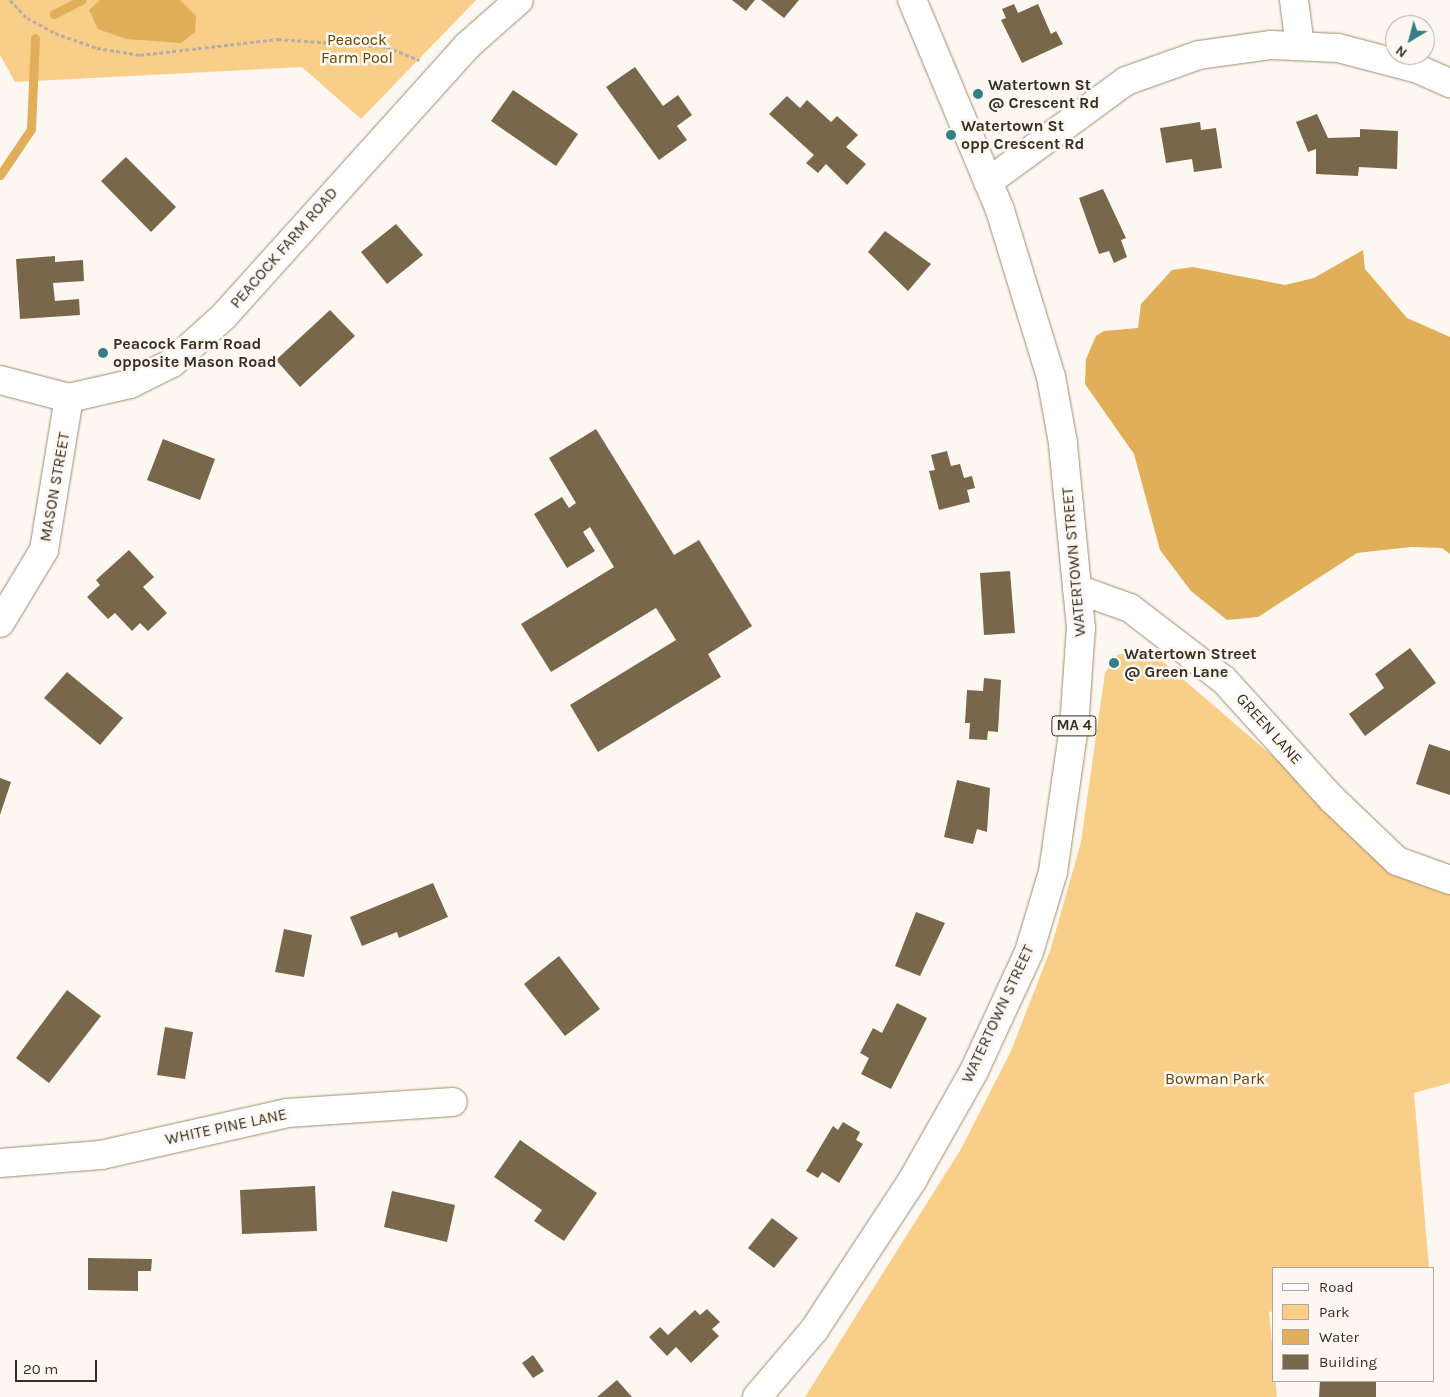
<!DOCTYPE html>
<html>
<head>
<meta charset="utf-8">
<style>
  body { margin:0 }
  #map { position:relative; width:1450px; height:1397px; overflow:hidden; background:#fcf7f1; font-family:Karla,sans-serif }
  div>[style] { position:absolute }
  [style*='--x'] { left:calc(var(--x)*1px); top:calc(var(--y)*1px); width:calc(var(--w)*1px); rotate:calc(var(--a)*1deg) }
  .green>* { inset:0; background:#f9ce89 }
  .water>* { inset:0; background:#e1ae5a }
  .stream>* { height:9px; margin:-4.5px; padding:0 4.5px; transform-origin:4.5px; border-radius:4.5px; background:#e1ae5a }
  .building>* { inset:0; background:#79674b }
  .path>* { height:3px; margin-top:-1.5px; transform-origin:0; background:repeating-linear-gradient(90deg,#b6b0a8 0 4px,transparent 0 6.5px) }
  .roads { filter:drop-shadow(0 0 1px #9e8c6f) drop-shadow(0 0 1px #9e8c6f) }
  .street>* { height:28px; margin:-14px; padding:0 14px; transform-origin:14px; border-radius:14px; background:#fff }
  .secondary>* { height:28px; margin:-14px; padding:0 14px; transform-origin:14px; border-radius:14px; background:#fff }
  .primary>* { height:28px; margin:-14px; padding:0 14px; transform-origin:14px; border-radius:14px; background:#fff }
  .dots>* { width:14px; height:14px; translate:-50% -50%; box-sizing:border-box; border:2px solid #fcf7f1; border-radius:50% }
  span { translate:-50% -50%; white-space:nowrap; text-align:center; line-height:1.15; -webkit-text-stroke:5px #fcf7f1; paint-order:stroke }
  .shield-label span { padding:1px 4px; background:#fcf7f1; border:1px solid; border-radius:4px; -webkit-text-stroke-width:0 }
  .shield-label { font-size:15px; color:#362f23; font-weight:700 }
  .park-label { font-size:16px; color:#664500 }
  .poi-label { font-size:16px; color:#362f23; font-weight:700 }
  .left { translate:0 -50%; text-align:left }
  .street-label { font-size:16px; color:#362f23 }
  .legend { position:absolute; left:1272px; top:1267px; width:162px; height:115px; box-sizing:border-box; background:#fcf7f1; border:1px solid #ada79f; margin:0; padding:6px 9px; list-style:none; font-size:15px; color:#362f23 }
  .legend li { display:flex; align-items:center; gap:10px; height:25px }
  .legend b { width:25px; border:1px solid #ada79f }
  .north { position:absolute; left:1385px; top:15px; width:50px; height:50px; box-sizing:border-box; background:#fcf7f1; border:1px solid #ada79f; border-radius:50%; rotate:217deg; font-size:14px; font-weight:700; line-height:20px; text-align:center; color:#362f23 }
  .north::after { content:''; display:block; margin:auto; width:18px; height:22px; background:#367e87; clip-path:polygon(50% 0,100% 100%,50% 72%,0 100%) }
  .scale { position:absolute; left:15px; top:1360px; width:82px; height:22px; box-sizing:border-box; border:2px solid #362f23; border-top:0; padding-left:6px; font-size:15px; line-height:18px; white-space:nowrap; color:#362f23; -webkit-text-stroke:4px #fcf7f1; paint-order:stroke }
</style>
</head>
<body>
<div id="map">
  <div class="green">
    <div style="clip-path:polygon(0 0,476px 0,361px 119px,302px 67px,15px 82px,0 55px)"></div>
    <div style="clip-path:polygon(1137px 649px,1156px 656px,1424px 886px,1450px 890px,1450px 1083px,1414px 1093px,1429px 1268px,1274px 1268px,1274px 1311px,1269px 1312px,1277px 1397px,805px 1397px,961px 1149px,1011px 1051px,1051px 948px,1081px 842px,1105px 673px,1117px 655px)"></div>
  </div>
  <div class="water">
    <div style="clip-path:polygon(100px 0,180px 0,196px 16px,195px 32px,181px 43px,126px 39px,98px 29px,89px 10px)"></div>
    <div style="clip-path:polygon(1363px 250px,1365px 269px,1407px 318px,1450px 337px,1450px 554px,1442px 548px,1411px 547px,1357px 553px,1258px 617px,1227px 620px,1191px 591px,1160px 550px,1134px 454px,1085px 384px,1086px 359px,1096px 336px,1104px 331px,1138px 328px,1141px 304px,1172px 270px,1193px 267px,1285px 285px,1314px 278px)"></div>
  </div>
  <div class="stream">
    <div style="--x:54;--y:14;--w:31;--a:-27"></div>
    <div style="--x:0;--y:175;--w:55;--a:-56"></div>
    <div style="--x:31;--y:129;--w:91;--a:-87.5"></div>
  </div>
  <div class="building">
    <div style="clip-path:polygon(732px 0,755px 0,746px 11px)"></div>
    <div style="clip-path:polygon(761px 0,799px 0,784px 18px)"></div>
    <div style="clip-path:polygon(1014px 4px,1018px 13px,1038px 4px,1051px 34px,1056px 31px,1063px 44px,1022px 63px,1001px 20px,1006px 18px,1002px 9px)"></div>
    <div style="clip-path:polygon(635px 67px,663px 106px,678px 95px,692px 115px,677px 126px,687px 140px,659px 160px,606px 87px)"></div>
    <div style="clip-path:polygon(513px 90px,578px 134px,556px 166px,491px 121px)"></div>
    <div style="clip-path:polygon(787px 96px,800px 108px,807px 100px,831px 122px,837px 116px,858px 135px,846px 147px,866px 164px,847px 185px,826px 164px,818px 173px,806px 163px,814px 155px,769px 114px)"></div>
    <div style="clip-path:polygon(1317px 114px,1328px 138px,1360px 137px,1360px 129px,1398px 131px,1397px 169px,1359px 167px,1358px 176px,1316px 174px,1316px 149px,1308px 152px,1296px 122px)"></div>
    <div style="clip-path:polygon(1200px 122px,1201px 130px,1216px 128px,1222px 168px,1194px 172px,1192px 159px,1166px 163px,1160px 128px)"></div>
    <div style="clip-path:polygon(126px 157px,176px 207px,151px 232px,101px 181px)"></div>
    <div style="clip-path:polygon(1103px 189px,1126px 238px,1121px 240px,1127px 257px,1114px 263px,1109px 251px,1099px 254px,1079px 198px)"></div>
    <div style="clip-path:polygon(396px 224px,423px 255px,387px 284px,361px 252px)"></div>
    <div style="clip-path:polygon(885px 231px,931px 264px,908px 291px,868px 252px)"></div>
    <div style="clip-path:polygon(55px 256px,55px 262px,83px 260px,84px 281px,53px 283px,55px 301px,79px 299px,80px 315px,20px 319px,16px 259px)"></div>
    <div style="clip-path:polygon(330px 310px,355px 336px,300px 387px,276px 360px)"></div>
    <div style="clip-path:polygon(596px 429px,674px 555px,699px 540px,752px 626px,708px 654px,721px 677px,598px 752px,570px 705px,676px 640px,656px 608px,551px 672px,521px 624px,614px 567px,590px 527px,583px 532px,595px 551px,567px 568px,534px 514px,562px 497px,569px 508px,576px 503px,549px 458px)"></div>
    <div style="clip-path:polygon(163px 439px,215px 459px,200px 500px,147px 480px)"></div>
    <div style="clip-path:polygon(947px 451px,951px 466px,960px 464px,964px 478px,972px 476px,975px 488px,967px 490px,970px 502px,939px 510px,929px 471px,935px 470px,931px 455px)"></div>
    <div style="clip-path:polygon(129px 550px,154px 577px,143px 587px,167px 613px,148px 631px,140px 623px,132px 631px,115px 613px,108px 619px,87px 597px,100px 585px,96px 580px)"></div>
    <div style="clip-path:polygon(1010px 571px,1015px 633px,984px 635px,980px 573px)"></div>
    <div style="clip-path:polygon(1410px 648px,1436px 683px,1365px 736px,1349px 714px,1384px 688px,1375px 674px)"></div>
    <div style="clip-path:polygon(67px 672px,123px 718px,100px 745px,44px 698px)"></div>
    <div style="clip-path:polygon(984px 678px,1001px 680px,998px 732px,988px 731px,987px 740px,969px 739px,970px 723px,965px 723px,967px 690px,983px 691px)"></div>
    <div style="clip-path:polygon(1429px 744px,1450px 751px,1450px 795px,1416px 784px)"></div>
    <div style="clip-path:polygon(0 778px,11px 782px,0 815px)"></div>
    <div style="clip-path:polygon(957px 780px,990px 788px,987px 832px,977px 829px,973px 844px,944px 837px)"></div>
    <div style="clip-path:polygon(433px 883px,448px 917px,399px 938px,397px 932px,362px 946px,350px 917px)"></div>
    <div style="clip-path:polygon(916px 912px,945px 923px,920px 976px,895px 966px)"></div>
    <div style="clip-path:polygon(284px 929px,312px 935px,304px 977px,275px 972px)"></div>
    <div style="clip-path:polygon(559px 956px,600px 1009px,565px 1036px,524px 984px)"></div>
    <div style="clip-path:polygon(67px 990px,101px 1016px,49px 1083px,16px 1058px)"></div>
    <div style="clip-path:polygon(897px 1003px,927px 1018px,891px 1089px,861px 1074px,869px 1058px,860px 1053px,873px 1028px,882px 1033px)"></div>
    <div style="clip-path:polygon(165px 1027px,193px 1032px,185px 1079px,157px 1075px)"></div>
    <div style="clip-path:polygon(843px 1122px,860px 1132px,856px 1140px,863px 1144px,839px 1183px,822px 1172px,818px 1178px,806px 1171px,833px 1126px,838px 1130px)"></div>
    <div style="clip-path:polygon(520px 1140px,597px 1193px,564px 1241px,534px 1221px,542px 1210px,494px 1177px)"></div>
    <div style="clip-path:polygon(315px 1186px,317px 1231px,242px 1234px,240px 1190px)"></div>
    <div style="clip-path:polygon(392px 1191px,455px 1205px,447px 1242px,384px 1227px)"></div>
    <div style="clip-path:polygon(772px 1218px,798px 1238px,774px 1268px,748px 1248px)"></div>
    <div style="clip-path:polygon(88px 1258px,152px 1259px,151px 1271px,138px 1271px,138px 1291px,88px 1290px)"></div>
    <div style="clip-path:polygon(707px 1309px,720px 1322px,712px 1329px,719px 1336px,691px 1363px,676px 1347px,667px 1356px,649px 1337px,660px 1327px,668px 1335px,695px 1310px,700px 1315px)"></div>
    <div style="clip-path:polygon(533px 1355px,544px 1371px,533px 1378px,522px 1363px)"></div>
    <div style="clip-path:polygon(617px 1380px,632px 1397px,597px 1397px)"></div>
    <div style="clip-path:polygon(1320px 1381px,1376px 1381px,1376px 1397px,1319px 1397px)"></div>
  </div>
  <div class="path">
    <div style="--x:10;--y:0;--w:25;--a:47"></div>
    <div style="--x:27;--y:18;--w:32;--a:28"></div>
    <div style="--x:55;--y:33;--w:45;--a:19.7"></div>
    <div style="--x:97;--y:48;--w:44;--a:9.2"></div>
    <div style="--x:140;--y:55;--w:139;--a:-6.6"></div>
    <div style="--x:278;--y:39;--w:109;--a:4.2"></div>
    <div style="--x:387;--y:47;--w:35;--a:22"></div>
  </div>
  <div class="roads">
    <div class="street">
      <div style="--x:1294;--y:0;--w:46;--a:82.6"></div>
      <div style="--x:988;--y:182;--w:171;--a:-36.2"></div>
      <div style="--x:1126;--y:81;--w:77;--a:-19.6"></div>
      <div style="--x:1199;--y:55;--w:73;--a:-7.9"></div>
      <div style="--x:1271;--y:45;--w:67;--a:2.6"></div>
      <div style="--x:1338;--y:48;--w:83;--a:14.7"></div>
      <div style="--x:1418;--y:69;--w:35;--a:24"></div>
      <div style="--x:1077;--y:589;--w:56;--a:19.7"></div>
      <div style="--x:1130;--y:608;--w:118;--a:37.5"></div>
      <div style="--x:1224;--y:680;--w:161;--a:47.8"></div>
      <div style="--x:1332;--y:799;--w:90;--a:43.6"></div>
      <div style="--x:1397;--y:861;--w:56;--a:19.7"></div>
      <div style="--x:0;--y:623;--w:85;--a:-58.9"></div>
      <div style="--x:44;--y:550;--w:154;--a:-80.7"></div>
      <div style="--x:0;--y:1163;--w:101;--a:-4.5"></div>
      <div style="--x:101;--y:1155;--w:191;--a:-12.7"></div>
      <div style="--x:287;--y:1113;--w:166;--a:-3.8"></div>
    </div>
    <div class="secondary">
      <div style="--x:0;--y:380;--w:71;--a:14.6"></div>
      <div style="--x:69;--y:398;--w:63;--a:-12.9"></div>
      <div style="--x:130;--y:384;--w:47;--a:-26.6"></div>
      <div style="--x:172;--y:363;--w:70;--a:-42.1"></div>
      <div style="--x:224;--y:316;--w:363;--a:-48"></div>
      <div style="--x:467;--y:46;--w:69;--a:-41.5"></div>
    </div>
    <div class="primary">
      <div style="--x:757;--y:1397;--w:88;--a:-49.6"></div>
      <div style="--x:814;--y:1330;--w:181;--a:-56.7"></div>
      <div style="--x:913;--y:1179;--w:124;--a:-60.5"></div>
      <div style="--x:974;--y:1071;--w:131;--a:-65.2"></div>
      <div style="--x:1029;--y:952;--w:84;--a:-73.3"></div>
      <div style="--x:1053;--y:872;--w:147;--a:-81.8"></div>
      <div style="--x:1074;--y:727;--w:99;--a:-86"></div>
      <div style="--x:1081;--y:628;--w:186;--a:-95.6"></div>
      <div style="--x:1063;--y:443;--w:67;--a:-100.3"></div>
      <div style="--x:1051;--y:377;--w:175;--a:-107"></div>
      <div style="--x:1000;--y:210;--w:228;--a:-112.7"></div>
    </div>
  </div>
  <div class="dots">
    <div style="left:978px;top:94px;background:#367e87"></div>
    <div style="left:951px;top:135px;background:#367e87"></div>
    <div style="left:103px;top:353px;background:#367e87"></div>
    <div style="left:1114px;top:663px;background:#367e87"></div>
  </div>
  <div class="shield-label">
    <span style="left:1074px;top:726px">MA 4</span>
  </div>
  <div class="park-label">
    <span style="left:357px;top:49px">Peacock<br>Farm Pool</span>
    <span style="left:1215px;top:1079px">Bowman Park</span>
  </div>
  <div class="poi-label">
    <span class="left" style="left:988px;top:94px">Watertown St<br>@ Crescent Rd</span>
    <span class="left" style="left:961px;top:135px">Watertown St<br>opp Crescent Rd</span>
    <span class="left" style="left:113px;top:353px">Peacock Farm Road<br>opposite Mason Road</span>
    <span class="left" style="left:1124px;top:663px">Watertown Street<br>@ Green Lane</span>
  </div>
  <div class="street-label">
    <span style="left:284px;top:248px;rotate:-49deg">PEACOCK FARM ROAD</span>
    <span style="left:55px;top:487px;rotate:-80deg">MASON STREET</span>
    <span style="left:1074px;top:562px;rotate:-95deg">WATERTOWN STREET</span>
    <span style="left:1269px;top:729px;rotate:48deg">GREEN LANE</span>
    <span style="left:998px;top:1014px;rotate:-65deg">WATERTOWN STREET</span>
    <span style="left:226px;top:1127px;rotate:-12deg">WHITE PINE LANE</span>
  </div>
  <ul class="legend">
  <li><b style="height:6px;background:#fff"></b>Road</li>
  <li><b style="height:14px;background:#f9ce89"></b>Park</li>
  <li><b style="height:14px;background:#e1ae5a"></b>Water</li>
  <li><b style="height:14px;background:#79674b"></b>Building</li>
  </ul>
  <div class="north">N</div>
  <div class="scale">20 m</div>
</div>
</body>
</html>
